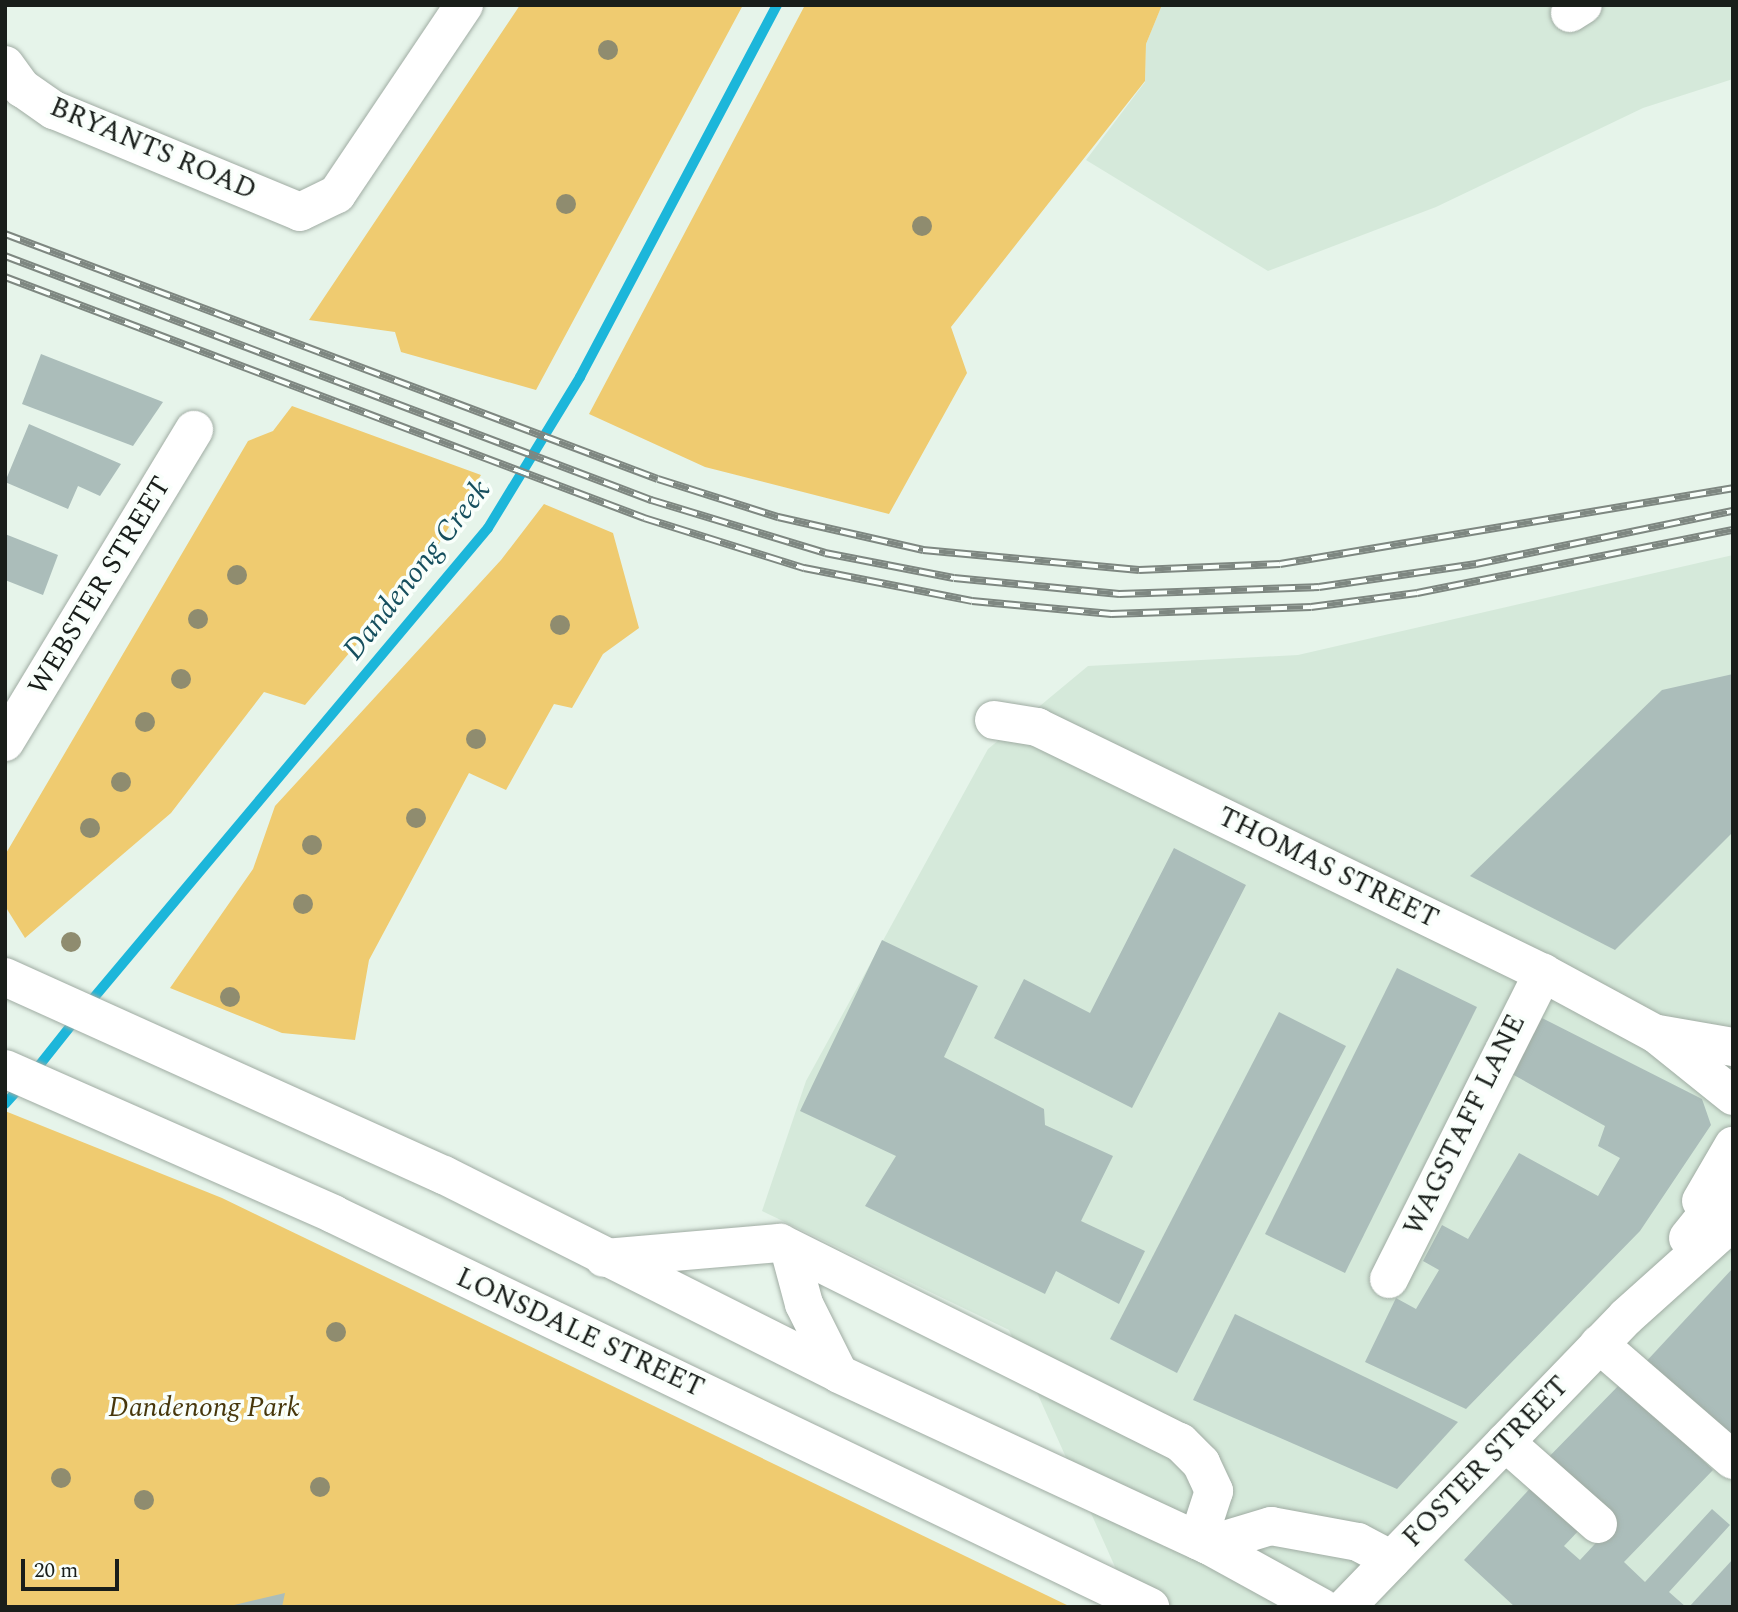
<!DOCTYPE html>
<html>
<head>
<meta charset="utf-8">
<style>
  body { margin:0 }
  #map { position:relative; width:1738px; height:1612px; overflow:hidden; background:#e6f4ea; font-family:Spectral,serif }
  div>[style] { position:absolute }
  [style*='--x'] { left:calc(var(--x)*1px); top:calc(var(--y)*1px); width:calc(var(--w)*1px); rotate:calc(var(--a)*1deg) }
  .built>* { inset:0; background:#d5e9da }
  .green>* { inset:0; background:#efcb70 }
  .stream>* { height:10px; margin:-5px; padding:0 5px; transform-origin:5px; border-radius:5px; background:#1cb6da }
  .building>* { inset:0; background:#abbdba }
  .roads { filter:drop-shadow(0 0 2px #a0aca3) drop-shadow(0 0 2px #a0aca3) }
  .minor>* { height:38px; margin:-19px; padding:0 19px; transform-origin:19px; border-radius:19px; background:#fff }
  .major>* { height:38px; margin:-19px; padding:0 19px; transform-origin:19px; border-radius:19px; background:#fff }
  .highway>* { height:38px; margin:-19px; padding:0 19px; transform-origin:19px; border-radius:19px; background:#fff }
  .rail>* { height:8px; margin-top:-4px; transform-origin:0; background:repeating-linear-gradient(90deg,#f9fffb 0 16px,#7e8781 0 32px); box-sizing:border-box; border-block:2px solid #7e8781 }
  .trees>* { width:20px; height:20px; margin:-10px; border-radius:50%; background:#8f8c6f }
  span { translate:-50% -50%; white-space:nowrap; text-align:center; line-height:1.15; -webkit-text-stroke:7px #f9fffb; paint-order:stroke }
  .street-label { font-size:28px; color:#191e1a }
  .park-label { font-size:28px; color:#47370b; font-style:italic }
  .water-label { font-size:30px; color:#164f5e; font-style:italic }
  .frame { position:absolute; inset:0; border:7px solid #191e1a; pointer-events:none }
  .scale { position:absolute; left:21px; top:1559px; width:98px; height:32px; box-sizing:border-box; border:4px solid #191e1a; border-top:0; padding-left:9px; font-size:21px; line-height:24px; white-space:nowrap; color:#191e1a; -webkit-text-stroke:5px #f9fffb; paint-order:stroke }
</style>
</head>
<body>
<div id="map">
  <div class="built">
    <div style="clip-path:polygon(1162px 5px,1733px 5px,1733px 79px,1643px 108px,1436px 207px,1268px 271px,1086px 160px,1145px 82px,1146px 44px)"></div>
    <div style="clip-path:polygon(1733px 555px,1733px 1607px,1133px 1607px,1009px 1330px,762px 1211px,806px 1081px,988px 749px,1088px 666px,1298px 655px)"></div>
  </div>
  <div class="green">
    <div style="clip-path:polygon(520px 5px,743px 5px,536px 390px,401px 352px,395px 332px,309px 320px)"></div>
    <div style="clip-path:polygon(805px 5px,1162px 5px,1146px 44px,1145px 81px,951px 327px,967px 373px,889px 514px,705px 467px,589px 414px)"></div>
    <div style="clip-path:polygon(292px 406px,481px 475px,430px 558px,305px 705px,264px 692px,171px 813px,25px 938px,5px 906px,5px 855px,248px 441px,273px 431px)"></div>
    <div style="clip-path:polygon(544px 504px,613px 533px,639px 628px,603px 654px,572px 708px,554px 704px,506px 790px,469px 773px,369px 960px,355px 1040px,282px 1033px,170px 988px,253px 869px,275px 806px,501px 560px)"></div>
    <div style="clip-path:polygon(5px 1111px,222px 1198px,1071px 1607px,5px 1607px)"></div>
  </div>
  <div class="stream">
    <div style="--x:86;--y:1007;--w:625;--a:-49.99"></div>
    <div style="--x:488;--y:528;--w:177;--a:-58.6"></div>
    <div style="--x:580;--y:377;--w:421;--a:-62.1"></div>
    <div style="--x:34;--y:1072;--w:69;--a:-51.5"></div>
    <div style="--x:5;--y:1104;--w:24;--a:-48"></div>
  </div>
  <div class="building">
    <div style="clip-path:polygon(41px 354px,163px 402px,133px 446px,22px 404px)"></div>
    <div style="clip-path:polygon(29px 424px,121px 464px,100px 496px,78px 486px,68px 509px,5px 482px)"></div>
    <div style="clip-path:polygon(5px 534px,58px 555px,43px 595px,5px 580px)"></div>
    <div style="clip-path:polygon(1733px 674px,1733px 832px,1615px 950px,1470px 876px,1662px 690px)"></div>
    <div style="clip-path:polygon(1174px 848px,1246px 885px,1132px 1108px,994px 1038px,1024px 979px,1090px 1013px)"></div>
    <div style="clip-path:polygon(882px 940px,978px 986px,944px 1057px,1044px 1109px,1045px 1125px,1113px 1156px,1081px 1221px,1145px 1251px,1119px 1304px,1056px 1271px,1045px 1294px,865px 1206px,896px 1156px,800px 1111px)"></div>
    <div style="clip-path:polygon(1397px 968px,1477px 1007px,1345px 1273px,1265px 1234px)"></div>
    <div style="clip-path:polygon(1279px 1012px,1346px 1046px,1177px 1373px,1110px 1339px)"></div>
    <div style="clip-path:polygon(1542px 1018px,1702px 1099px,1711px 1125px,1640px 1231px,1466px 1409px,1365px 1362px,1396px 1298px,1416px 1309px,1439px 1270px,1423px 1261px,1442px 1225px,1468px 1239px,1519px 1153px,1598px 1196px,1620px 1158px,1598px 1146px,1605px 1126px,1512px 1074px)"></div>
    <div style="clip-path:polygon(1733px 1268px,1733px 1455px,1642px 1366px)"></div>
    <div style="clip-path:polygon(1235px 1314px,1458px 1422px,1397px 1489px,1193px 1400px)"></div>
    <div style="clip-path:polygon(1622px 1382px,1713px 1470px,1624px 1562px,1645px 1582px,1712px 1509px,1730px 1525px,1669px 1592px,1686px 1607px,1515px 1607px,1464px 1560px,1536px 1482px,1583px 1526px,1564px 1546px,1580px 1560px,1607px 1531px,1540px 1466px)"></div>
    <div style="clip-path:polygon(1733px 1559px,1733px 1607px,1689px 1607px)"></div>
    <div style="clip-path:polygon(285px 1593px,282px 1607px,230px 1607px,230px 1606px)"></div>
  </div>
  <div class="roads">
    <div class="minor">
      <div style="--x:1570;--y:13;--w:15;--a:-32"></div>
      <div style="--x:5;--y:65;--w:29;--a:54"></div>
      <div style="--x:22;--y:88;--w:39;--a:35"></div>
      <div style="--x:54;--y:110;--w:266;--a:22.5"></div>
      <div style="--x:300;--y:212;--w:41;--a:-25.9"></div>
      <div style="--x:337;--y:194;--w:228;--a:-56.1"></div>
      <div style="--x:994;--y:720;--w:44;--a:9.2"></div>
      <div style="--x:1037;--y:727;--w:563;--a:25.93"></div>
      <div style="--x:1543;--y:973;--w:128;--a:28.4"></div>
      <div style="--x:1656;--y:1034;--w:99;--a:38.8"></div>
      <div style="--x:5;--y:742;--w:365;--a:-58.8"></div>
      <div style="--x:1658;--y:1034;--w:76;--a:9.8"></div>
      <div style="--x:789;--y:1248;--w:58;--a:75"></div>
      <div style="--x:804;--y:1304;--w:78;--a:63.4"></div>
      <div style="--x:604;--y:1258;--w:177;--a:-4.9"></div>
      <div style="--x:780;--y:1243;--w:447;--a:26.5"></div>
      <div style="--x:1180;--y:1442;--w:30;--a:45"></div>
      <div style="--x:1201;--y:1463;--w:31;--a:65"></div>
      <div style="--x:1214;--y:1491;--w:52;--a:108.1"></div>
      <div style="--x:1389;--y:1279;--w:343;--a:-63.3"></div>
      <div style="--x:1599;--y:1344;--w:177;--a:40.9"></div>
      <div style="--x:1505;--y:1442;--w:124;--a:41.4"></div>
    </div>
    <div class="major">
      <div style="--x:1701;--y:1201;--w:64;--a:-59.8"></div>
      <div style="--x:1688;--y:1238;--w:72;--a:-51.2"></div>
      <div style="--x:1208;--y:1545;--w:66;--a:-16.8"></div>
      <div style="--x:1271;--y:1526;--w:88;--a:10.4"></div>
      <div style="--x:1358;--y:1542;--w:38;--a:28"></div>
      <div style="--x:1346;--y:1607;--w:403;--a:-46"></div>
      <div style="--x:1626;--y:1317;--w:144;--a:-41.9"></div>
    </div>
    <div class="highway">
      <div style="--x:5;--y:977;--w:482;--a:24.3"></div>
      <div style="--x:444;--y:1175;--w:442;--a:26.7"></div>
      <div style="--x:839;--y:1374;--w:407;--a:24.9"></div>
      <div style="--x:1208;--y:1545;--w:129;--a:28.8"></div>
      <div style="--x:5;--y:1069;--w:359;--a:23.8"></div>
      <div style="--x:333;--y:1214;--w:907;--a:25.69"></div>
    </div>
  </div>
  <div class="rail">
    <div style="--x:5;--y:234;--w:697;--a:20.57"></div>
    <div style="--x:658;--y:479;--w:126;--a:17.6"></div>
    <div style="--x:778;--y:517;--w:149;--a:12.8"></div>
    <div style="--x:923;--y:550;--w:217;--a:5.3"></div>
    <div style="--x:1139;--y:570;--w:141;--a:-2.4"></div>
    <div style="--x:1280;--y:564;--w:459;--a:-9.5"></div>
    <div style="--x:5;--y:256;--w:691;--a:20.69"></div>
    <div style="--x:651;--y:500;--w:182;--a:16.9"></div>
    <div style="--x:825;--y:553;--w:131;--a:11"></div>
    <div style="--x:954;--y:578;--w:166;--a:5.5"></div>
    <div style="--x:1119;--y:594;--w:200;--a:-2"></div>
    <div style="--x:1319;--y:587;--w:159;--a:-8.3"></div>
    <div style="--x:1476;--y:564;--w:262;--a:-11.7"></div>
    <div style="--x:5;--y:277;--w:683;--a:20.66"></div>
    <div style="--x:644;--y:518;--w:168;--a:17.4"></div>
    <div style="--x:804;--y:568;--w:171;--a:11.1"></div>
    <div style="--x:972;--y:601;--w:140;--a:5.3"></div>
    <div style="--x:1111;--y:614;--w:200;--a:-2"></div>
    <div style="--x:1311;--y:607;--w:107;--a:-7.5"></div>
    <div style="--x:1417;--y:593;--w:322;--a:-11.3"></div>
  </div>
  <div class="trees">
    <div style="left:608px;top:50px"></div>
    <div style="left:566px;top:204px"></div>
    <div style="left:922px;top:226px"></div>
    <div style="left:237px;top:575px"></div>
    <div style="left:198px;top:619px"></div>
    <div style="left:560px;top:625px"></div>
    <div style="left:181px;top:679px"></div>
    <div style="left:145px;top:722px"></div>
    <div style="left:476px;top:739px"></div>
    <div style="left:121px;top:782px"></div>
    <div style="left:416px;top:818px"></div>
    <div style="left:90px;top:828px"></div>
    <div style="left:312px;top:845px"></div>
    <div style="left:303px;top:904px"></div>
    <div style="left:71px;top:942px"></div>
    <div style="left:230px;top:997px"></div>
    <div style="left:336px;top:1332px"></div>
    <div style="left:61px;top:1478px"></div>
    <div style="left:320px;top:1487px"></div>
    <div style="left:144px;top:1500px"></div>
  </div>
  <div class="street-label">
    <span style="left:153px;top:149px;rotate:23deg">BRYANTS ROAD</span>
    <span style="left:100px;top:586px;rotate:-59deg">WEBSTER STREET</span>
    <span style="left:1328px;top:868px;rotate:26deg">THOMAS STREET</span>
    <span style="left:1465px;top:1125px;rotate:-64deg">WAGSTAFF LANE</span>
    <span style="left:580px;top:1333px;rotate:25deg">LONSDALE STREET</span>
    <span style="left:1486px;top:1462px;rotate:-46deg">FOSTER STREET</span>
  </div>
  <div class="park-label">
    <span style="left:204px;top:1408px">Dandenong Park</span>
  </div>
  <div class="water-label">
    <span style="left:417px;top:570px;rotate:-52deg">Dandenong Creek</span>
  </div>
  <div class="frame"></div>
  <div class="scale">20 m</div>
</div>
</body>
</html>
